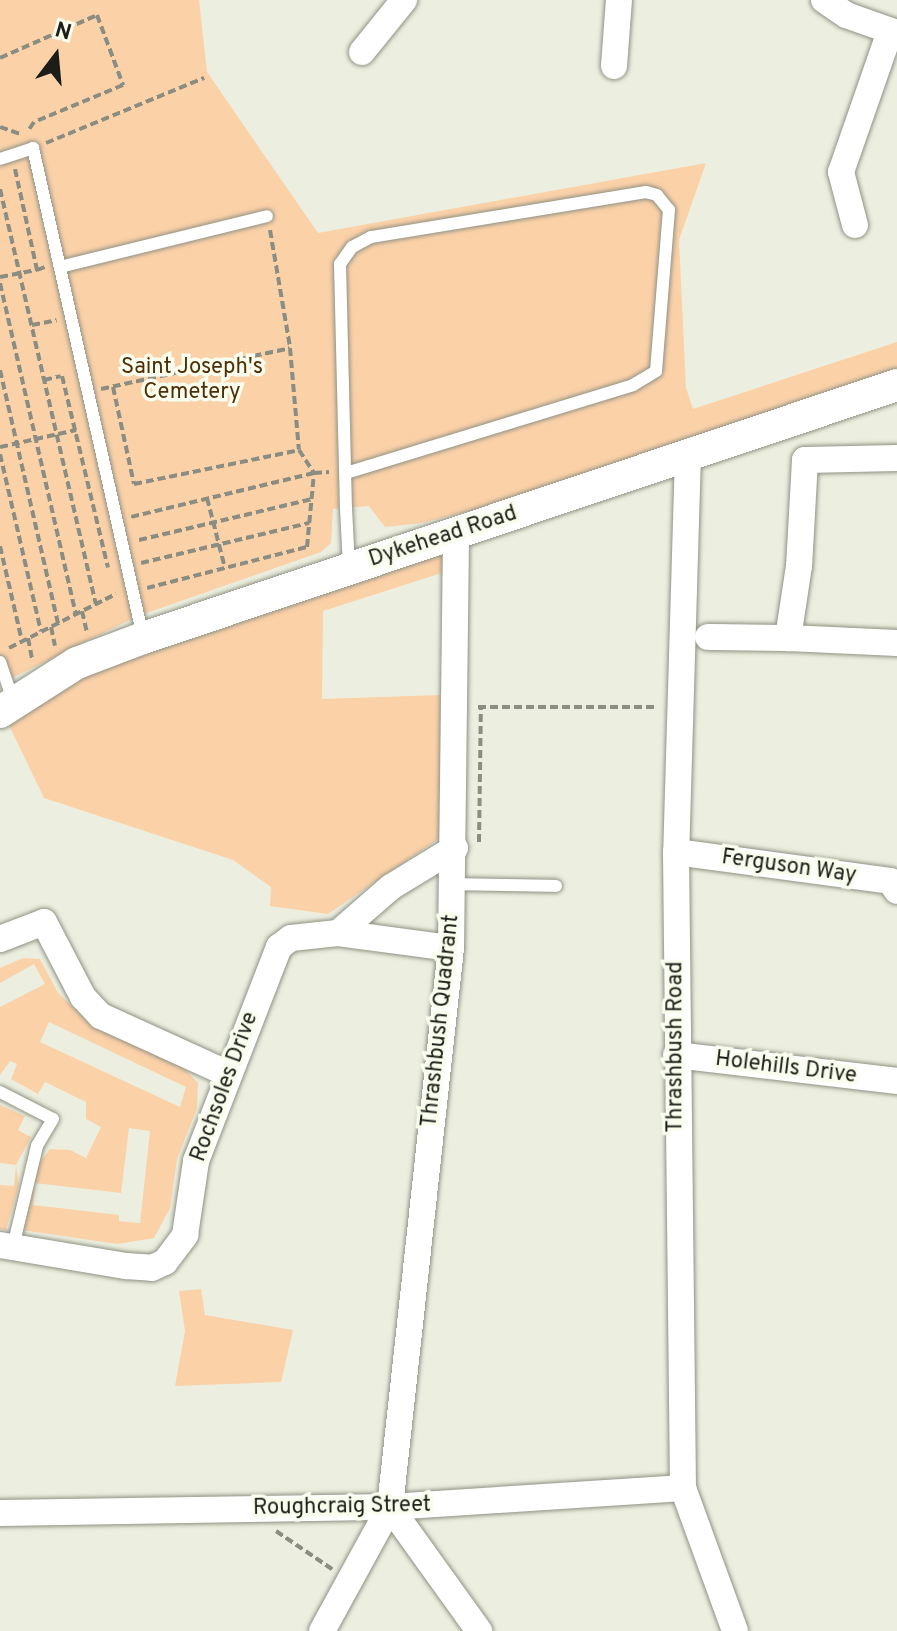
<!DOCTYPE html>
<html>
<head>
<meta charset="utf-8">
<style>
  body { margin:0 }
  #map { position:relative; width:897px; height:1631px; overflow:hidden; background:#ecefdf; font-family:Overpass,sans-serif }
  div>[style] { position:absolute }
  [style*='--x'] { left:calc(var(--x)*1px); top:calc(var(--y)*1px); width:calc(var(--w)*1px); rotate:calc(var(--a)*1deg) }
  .green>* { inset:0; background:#fbd1a8 }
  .path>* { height:4px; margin-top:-2px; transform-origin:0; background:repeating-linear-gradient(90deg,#8b8d82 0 8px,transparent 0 12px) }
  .roads { filter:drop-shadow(0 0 2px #8f9284) drop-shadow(0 0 2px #8f9284) }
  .service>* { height:12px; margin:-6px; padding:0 6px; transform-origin:6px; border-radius:6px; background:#fff }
  .minor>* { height:26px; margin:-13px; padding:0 13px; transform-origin:13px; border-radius:13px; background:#fff }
  .tertiary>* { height:32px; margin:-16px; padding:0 16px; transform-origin:16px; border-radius:16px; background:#fff }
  span { translate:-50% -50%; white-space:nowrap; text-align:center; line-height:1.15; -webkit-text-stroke:7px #f9fded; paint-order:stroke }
  .park-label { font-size:22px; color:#4d2e07 }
  .street-label { font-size:22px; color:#1c1d18 }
  .north { position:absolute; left:16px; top:16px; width:80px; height:80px; -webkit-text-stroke:6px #f9fded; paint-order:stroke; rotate:16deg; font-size:22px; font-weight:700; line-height:32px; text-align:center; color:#1c1d18 }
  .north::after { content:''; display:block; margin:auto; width:28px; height:36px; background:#1c1d18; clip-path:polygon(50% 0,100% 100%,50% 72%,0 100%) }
</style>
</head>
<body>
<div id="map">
  <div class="green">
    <div style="clip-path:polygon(0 0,199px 0,207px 72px,318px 233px,706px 163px,679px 240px,686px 388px,693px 409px,897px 342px,897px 372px,492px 505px,422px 523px,385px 527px,369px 506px,333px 509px,331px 543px,321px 552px,138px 616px,0 684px)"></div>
    <div style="clip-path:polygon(444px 554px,448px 571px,323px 611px,322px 699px,440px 695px,441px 837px,328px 914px,270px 906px,271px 887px,233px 860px,44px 798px,6px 719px,89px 672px)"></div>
    <div style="clip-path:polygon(evenodd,23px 958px,40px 959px,58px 993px,90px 1023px,182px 1066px,198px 1083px,197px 1108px,177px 1159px,170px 1208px,154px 1238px,117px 1244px,22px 1230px,38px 1165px,50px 1149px,70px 1150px,86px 1158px,101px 1127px,86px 1119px,86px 1102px,45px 1082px,38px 1094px,11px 1079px,17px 1064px,10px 1061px,0 1075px,0 1007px,45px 984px,34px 964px,0 983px,0 968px,23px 958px,49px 1022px,186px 1087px,180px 1107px,40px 1042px,49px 1022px,23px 958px,129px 1128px,150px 1131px,140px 1223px,119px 1221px,119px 1215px,33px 1205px,35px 1183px,121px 1193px,129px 1128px)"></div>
    <div style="clip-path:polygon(0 1105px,25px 1116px,18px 1130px,31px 1137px,16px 1165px,19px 1185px,6px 1230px,0 1229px,0 1185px,14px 1186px,16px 1165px,0 1163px)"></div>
    <div style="clip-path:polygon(201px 1289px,205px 1315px,293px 1330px,281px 1382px,175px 1386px,185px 1331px,179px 1291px)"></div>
  </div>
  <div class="path">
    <div style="--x:0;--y:58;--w:106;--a:-23.9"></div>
    <div style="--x:97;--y:15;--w:75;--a:69.6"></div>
    <div style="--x:123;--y:85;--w:96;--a:157.4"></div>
    <div style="--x:34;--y:122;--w:11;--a:124"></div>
    <div style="--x:0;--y:127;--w:21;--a:19"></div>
    <div style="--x:46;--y:143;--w:171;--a:-22.4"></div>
    <div style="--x:15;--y:169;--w:103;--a:77.7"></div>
    <div style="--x:37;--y:270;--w:9;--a:-21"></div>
    <div style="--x:0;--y:189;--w:426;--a:77"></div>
    <div style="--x:270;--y:230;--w:119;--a:80.3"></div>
    <div style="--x:0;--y:277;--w:38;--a:-11"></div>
    <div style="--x:0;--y:283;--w:340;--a:77.1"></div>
    <div style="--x:32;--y:325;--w:25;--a:-11"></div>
    <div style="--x:0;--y:370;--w:260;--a:77.1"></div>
    <div style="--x:62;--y:376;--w:197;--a:76.5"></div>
    <div style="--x:44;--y:380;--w:17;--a:-13"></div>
    <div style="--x:113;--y:387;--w:99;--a:77.8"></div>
    <div style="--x:134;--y:484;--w:168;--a:-11.6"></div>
    <div style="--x:101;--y:389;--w:193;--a:-12.2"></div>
    <div style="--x:290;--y:348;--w:102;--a:85"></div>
    <div style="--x:299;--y:450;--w:27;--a:57"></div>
    <div style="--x:314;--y:473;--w:188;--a:166.5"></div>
    <div style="--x:0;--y:447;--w:78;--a:-12.6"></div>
    <div style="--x:0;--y:454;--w:182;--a:77"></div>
    <div style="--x:207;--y:498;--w:72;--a:75.6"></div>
    <div style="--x:139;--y:540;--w:178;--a:-13.3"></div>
    <div style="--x:0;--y:546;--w:98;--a:77"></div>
    <div style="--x:141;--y:563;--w:173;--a:-13.4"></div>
    <div style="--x:147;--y:588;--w:165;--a:-14.4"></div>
    <div style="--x:307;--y:547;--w:74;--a:-84.6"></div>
    <div style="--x:314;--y:473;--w:15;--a:-4"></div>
    <div style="--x:82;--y:611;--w:22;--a:77"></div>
    <div style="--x:51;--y:627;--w:19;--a:78"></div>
    <div style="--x:28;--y:638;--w:21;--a:79"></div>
    <div style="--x:9;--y:648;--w:120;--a:-26.8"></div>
    <div style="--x:478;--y:707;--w:179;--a:0"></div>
    <div style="--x:479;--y:842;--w:135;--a:-89.2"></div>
    <div style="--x:276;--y:1531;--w:68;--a:34.2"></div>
  </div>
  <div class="roads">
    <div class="service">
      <div style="--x:0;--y:159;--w:35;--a:-18"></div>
      <div style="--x:33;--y:148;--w:501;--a:77.32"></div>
      <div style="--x:60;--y:267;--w:213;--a:-13.8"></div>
      <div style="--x:346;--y:473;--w:300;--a:-17"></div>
      <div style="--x:633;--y:385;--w:27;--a:-31"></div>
      <div style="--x:656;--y:371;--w:162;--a:-85.4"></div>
      <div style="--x:669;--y:210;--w:19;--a:-129"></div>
      <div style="--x:657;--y:195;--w:11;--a:-165"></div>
      <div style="--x:646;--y:192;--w:279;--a:170.7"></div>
      <div style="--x:371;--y:237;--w:21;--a:152"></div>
      <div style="--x:352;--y:247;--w:21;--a:125"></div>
      <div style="--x:340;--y:264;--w:244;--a:88.6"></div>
      <div style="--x:346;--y:508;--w:60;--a:87.1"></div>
      <div style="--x:0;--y:662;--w:40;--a:71.1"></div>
      <div style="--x:454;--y:884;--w:102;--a:1.1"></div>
      <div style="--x:0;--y:1092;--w:59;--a:27"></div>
      <div style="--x:53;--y:1119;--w:31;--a:121"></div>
      <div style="--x:37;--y:1146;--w:104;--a:103.4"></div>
    </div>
    <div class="minor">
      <div style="--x:824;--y:0;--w:27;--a:34"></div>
      <div style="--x:846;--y:15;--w:54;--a:19.4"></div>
      <div style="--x:362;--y:52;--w:67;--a:-51.1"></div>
      <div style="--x:614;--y:66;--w:66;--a:-85.7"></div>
      <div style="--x:855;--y:225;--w:55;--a:-104.8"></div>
      <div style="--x:841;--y:172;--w:149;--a:-70.8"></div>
      <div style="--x:688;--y:454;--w:398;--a:91.7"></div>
      <div style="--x:676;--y:852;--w:636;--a:89.37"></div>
      <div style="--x:683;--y:1488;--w:152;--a:70"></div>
      <div style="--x:897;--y:458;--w:92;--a:178.8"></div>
      <div style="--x:805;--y:460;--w:106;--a:93.2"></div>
      <div style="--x:799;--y:566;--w:73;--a:98.7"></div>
      <div style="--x:788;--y:638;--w:109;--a:2.6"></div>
      <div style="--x:708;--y:637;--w:80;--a:0.7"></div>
      <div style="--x:676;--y:852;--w:216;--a:7.7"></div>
      <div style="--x:890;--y:881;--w:12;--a:55"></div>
      <div style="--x:338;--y:933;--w:70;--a:-41"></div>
      <div style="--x:391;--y:887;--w:75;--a:-31.4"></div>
      <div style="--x:0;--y:939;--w:47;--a:-21.1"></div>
      <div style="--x:44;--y:922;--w:85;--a:62.5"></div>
      <div style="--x:83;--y:997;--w:26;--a:47"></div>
      <div style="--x:101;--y:1016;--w:140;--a:24.5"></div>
      <div style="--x:676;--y:1055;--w:223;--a:6.7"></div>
      <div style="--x:0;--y:1245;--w:128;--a:9.5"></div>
      <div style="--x:126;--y:1266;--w:26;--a:4"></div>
      <div style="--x:152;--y:1268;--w:14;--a:-25"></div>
      <div style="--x:165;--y:1262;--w:34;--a:-53"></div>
      <div style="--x:185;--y:1235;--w:75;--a:-81.5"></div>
      <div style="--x:196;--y:1161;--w:230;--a:-68.8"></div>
      <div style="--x:279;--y:947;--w:15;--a:-37"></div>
      <div style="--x:291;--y:938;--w:47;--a:-6.1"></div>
      <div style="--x:338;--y:933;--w:114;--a:7.6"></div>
      <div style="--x:390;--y:1507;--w:153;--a:54.3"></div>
      <div style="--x:0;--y:1513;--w:390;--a:-0.9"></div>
      <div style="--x:390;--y:1507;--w:294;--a:-3.7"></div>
      <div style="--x:322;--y:1631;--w:141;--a:-61.3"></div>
      <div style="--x:390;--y:1507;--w:562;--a:-83.77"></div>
      <div style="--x:451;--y:948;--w:415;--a:-89.3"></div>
    </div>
    <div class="tertiary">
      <div style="--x:0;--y:712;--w:91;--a:-32.5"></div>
      <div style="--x:77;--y:663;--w:71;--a:-20.7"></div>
      <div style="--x:143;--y:638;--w:795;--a:-18.55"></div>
    </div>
  </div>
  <div class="park-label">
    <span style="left:192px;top:380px">Saint Joseph's<br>Cemetery</span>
  </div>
  <div class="street-label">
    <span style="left:443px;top:537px;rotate:-18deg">Dykehead Road</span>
    <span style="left:789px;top:867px;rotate:8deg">Ferguson Way</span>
    <span style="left:441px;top:1021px;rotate:-84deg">Thrashbush Quadrant</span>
    <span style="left:676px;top:1047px;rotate:-90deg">Thrashbush Road</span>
    <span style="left:786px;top:1068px;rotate:7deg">Holehills Drive</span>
    <span style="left:225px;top:1087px;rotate:-70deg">Rochsoles Drive</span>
    <span style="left:342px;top:1507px;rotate:-1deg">Roughcraig Street</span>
  </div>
  <div class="north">N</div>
</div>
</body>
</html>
